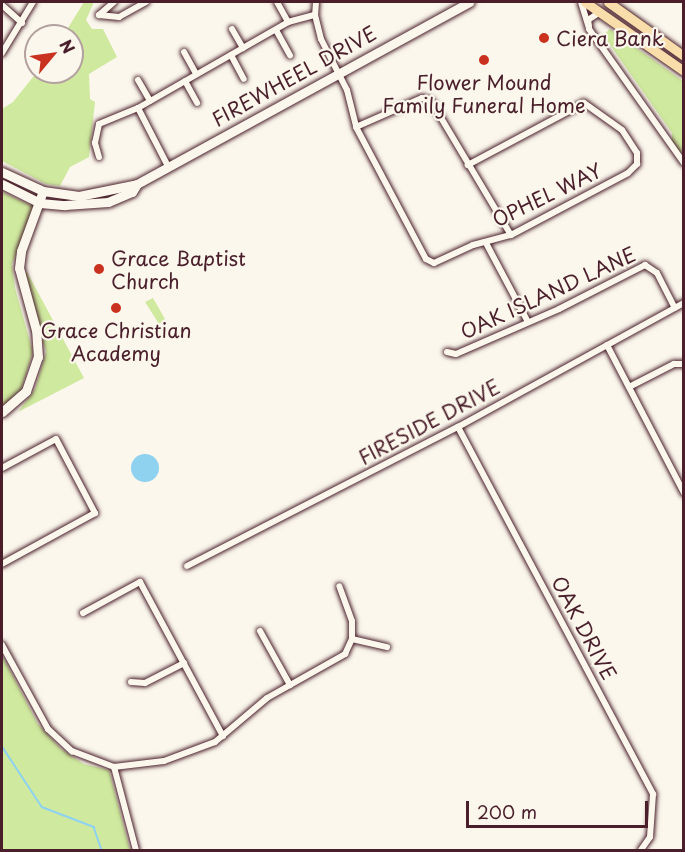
<!DOCTYPE html>
<html>
<head>
<meta charset="utf-8">
<style>
  body { margin:0 }
  #map { position:relative; width:685px; height:852px; overflow:hidden; background:#fbf7ec; font-family:"Playpen Sans",sans-serif }
  div>[style] { position:absolute }
  [style*='--x'] { left:calc(var(--x)*1px); top:calc(var(--y)*1px); width:calc(var(--w)*1px); rotate:calc(var(--a)*1deg) }
  .green>* { inset:0; background:#cfe99f }
  .water>* { inset:0; background:#8fd2f0 }
  .round { border-radius:50% }
  .stream>* { height:1.5px; margin:-0.75px; padding:0 0.75px; transform-origin:0.75px; border-radius:0.75px; background:#8fd2f0 }
  .roads { filter:drop-shadow(0 0 2px #4a1f2b) drop-shadow(0 0 2px #4a1f2b) }
  .street>* { height:6px; margin:-3px; padding:0 3px; transform-origin:3px; border-radius:3px; background:#fbf7ec }
  .secondary>* { height:9px; margin:-4.5px; padding:0 4.5px; transform-origin:4.5px; border-radius:4.5px; background:#fbf7ec }
  .primary>* { height:9px; margin:-4.5px; padding:0 4.5px; transform-origin:4.5px; border-radius:4.5px; background:#f9deab }
  .dots>* { width:16px; height:16px; translate:-50% -50%; box-sizing:border-box; border:3px solid #fbf7ec; border-radius:50% }
  span { translate:-50% -50%; white-space:nowrap; text-align:center; line-height:1.15; -webkit-text-stroke:4.5px #fbf7ec; paint-order:stroke }
  .poi-label { font-size:20px; color:#4a1f2b }
  .left { translate:0 -50%; text-align:left }
  .street-label { font-size:20px; color:#4a1f2b }
  .frame { position:absolute; inset:0; border:3px solid #4a1f2b; pointer-events:none }
  .north { position:absolute; left:24px; top:24px; width:60px; height:60px; box-sizing:border-box; background:#fbf7ec; border:2px solid #b4a19f; border-radius:50%; rotate:61deg; font-size:16px; font-weight:700; line-height:24px; text-align:center; color:#4a1f2b }
  .north::after { content:''; display:block; margin:auto; width:21px; height:27px; background:#c8321e; clip-path:polygon(50% 0,100% 100%,50% 72%,0 100%) }
  .scale { position:absolute; left:466px; top:801px; width:182px; height:27px; box-sizing:border-box; border:3px solid #4a1f2b; border-top:0; padding-left:8px; font-size:18px; line-height:21px; white-space:nowrap; color:#4a1f2b; -webkit-text-stroke:4px #fbf7ec; paint-order:stroke }
</style>
</head>
<body>
<div id="map">
  <div class="green">
    <div style="clip-path:polygon(84px 2px,94px 2px,86px 20px,92px 29px,103px 29px,117px 57px,89px 74px,90px 99px,95px 102px,89px 157px,70px 167px,60px 186px,46px 184px,2px 161px,2px 109px,13px 102px,37px 72px,72px 72px,72px 36px,63px 36px)"></div>
    <div style="clip-path:polygon(610px 29px,683px 81px,683px 156px,672px 144px,672px 133px,603px 35px)"></div>
    <div style="clip-path:polygon(2px 192px,35px 207px,12px 264px,15px 288px,33px 352px,21px 390px,2px 407px)"></div>
    <div style="clip-path:polygon(27px 272px,84px 378px,18px 412px,35px 389px,46px 352px,24px 276px)"></div>
    <div style="clip-path:polygon(153px 298px,165px 319px,159px 324px,145px 302px)"></div>
    <div style="clip-path:polygon(2px 655px,38px 724px,61px 749px,84px 764px,109px 770px,130px 850px,2px 850px)"></div>
  </div>
  <div class="water">
    <div class="round" style="left:131px;top:454px;width:28px;height:28px"></div>
  </div>
  <div class="stream">
    <div style="--x:2;--y:746;--w:73;--a:56.7"></div>
    <div style="--x:42;--y:807;--w:56;--a:21"></div>
    <div style="--x:94;--y:827;--w:24;--a:71"></div>
  </div>
  <div class="roads">
    <div class="street">
      <div style="--x:114;--y:2;--w:20;--a:139"></div>
      <div style="--x:99;--y:15;--w:20;--a:6"></div>
      <div style="--x:119;--y:17;--w:31;--a:-29"></div>
      <div style="--x:277;--y:2;--w:23;--a:61"></div>
      <div style="--x:316;--y:2;--w:13;--a:94"></div>
      <div style="--x:315;--y:15;--w:25;--a:76"></div>
      <div style="--x:321;--y:39;--w:57;--a:63"></div>
      <div style="--x:347;--y:90;--w:38;--a:76"></div>
      <div style="--x:356;--y:127;--w:149;--a:62.1"></div>
      <div style="--x:426;--y:259;--w:9;--a:27"></div>
      <div style="--x:434;--y:263;--w:43;--a:-24.8"></div>
      <div style="--x:473;--y:245;--w:39;--a:-15"></div>
      <div style="--x:511;--y:235;--w:132;--a:-27.9"></div>
      <div style="--x:628;--y:173;--w:13;--a:-45"></div>
      <div style="--x:637;--y:164;--w:11;--a:-90"></div>
      <div style="--x:637;--y:153;--w:27;--a:-123"></div>
      <div style="--x:622;--y:130;--w:47;--a:-144.6"></div>
      <div style="--x:584;--y:103;--w:132;--a:151.9"></div>
      <div style="--x:581;--y:2;--w:28;--a:73"></div>
      <div style="--x:589;--y:29;--w:164;--a:54.7"></div>
      <div style="--x:2;--y:5;--w:27;--a:42"></div>
      <div style="--x:589;--y:26;--w:6;--a:-99"></div>
      <div style="--x:588;--y:20;--w:14;--a:-34"></div>
      <div style="--x:232;--y:29;--w:22;--a:60"></div>
      <div style="--x:276;--y:30;--w:29;--a:61"></div>
      <div style="--x:184;--y:52;--w:25;--a:61"></div>
      <div style="--x:2;--y:53;--w:60;--a:-58.7"></div>
      <div style="--x:231;--y:55;--w:27;--a:62"></div>
      <div style="--x:138;--y:80;--w:24;--a:60"></div>
      <div style="--x:185;--y:81;--w:25;--a:61"></div>
      <div style="--x:138;--y:108;--w:65;--a:62.7"></div>
      <div style="--x:356;--y:127;--w:72;--a:-23.7"></div>
      <div style="--x:422;--y:98;--w:9;--a:18"></div>
      <div style="--x:431;--y:101;--w:156;--a:59.2"></div>
      <div style="--x:99;--y:157;--w:15;--a:-106"></div>
      <div style="--x:95;--y:143;--w:19;--a:-78"></div>
      <div style="--x:99;--y:124;--w:42;--a:-22.3"></div>
      <div style="--x:138;--y:108;--w:173;--a:-29.8"></div>
      <div style="--x:288;--y:22;--w:28;--a:-15"></div>
      <div style="--x:486;--y:243;--w:87;--a:62"></div>
      <div style="--x:607;--y:345;--w:167;--a:62.5"></div>
      <div style="--x:447;--y:352;--w:9;--a:13"></div>
      <div style="--x:456;--y:354;--w:112;--a:-23.6"></div>
      <div style="--x:559;--y:309;--w:97;--a:-27.1"></div>
      <div style="--x:645;--y:265;--w:14;--a:34"></div>
      <div style="--x:657;--y:273;--w:39;--a:63"></div>
      <div style="--x:629;--y:387;--w:51;--a:-27.1"></div>
      <div style="--x:674;--y:364;--w:10;--a:0"></div>
      <div style="--x:458;--y:427;--w:416;--a:62"></div>
      <div style="--x:653;--y:794;--w:43;--a:94"></div>
      <div style="--x:650;--y:837;--w:16;--a:125"></div>
      <div style="--x:2;--y:468;--w:61;--a:-28.2"></div>
      <div style="--x:56;--y:439;--w:84;--a:62.2"></div>
      <div style="--x:95;--y:513;--w:106;--a:151.3"></div>
      <div style="--x:187;--y:566;--w:305;--a:-27.2"></div>
      <div style="--x:458;--y:427;--w:258;--a:-28.8"></div>
      <div style="--x:83;--y:613;--w:65;--a:-28.5"></div>
      <div style="--x:140;--y:582;--w:175;--a:61.7"></div>
      <div style="--x:260;--y:631;--w:62;--a:60.9"></div>
      <div style="--x:352;--y:639;--w:36;--a:13"></div>
      <div style="--x:2;--y:645;--w:96;--a:61.3"></div>
      <div style="--x:48;--y:729;--w:33;--a:43"></div>
      <div style="--x:72;--y:751;--w:45;--a:20.9"></div>
      <div style="--x:114;--y:767;--w:50;--a:-6.8"></div>
      <div style="--x:164;--y:761;--w:54;--a:-20.4"></div>
      <div style="--x:215;--y:742;--w:68;--a:-40.2"></div>
      <div style="--x:267;--y:698;--w:90;--a:-29.4"></div>
      <div style="--x:345;--y:654;--w:17;--a:-65"></div>
      <div style="--x:352;--y:639;--w:18;--a:-90"></div>
      <div style="--x:352;--y:621;--w:37;--a:-110"></div>
      <div style="--x:131;--y:682;--w:14;--a:4"></div>
      <div style="--x:145;--y:683;--w:44;--a:-27.1"></div>
      <div style="--x:114;--y:767;--w:86;--a:75.2"></div>
    </div>
    <div class="secondary">
      <div style="--x:2;--y:172;--w:45;--a:24.9"></div>
      <div style="--x:43;--y:191;--w:36;--a:8"></div>
      <div style="--x:79;--y:196;--w:59;--a:-11.7"></div>
      <div style="--x:137;--y:184;--w:379;--a:-28.7"></div>
      <div style="--x:2;--y:184;--w:42;--a:26.6"></div>
      <div style="--x:40;--y:203;--w:25;--a:5"></div>
      <div style="--x:65;--y:205;--w:43;--a:-4"></div>
      <div style="--x:108;--y:202;--w:26;--a:-23"></div>
      <div style="--x:132;--y:192;--w:9;--a:-58"></div>
      <div style="--x:2;--y:412;--w:32;--a:-41"></div>
      <div style="--x:26;--y:391;--w:36;--a:-71"></div>
      <div style="--x:38;--y:357;--w:27;--a:-94"></div>
      <div style="--x:36;--y:330;--w:64;--a:-105.3"></div>
      <div style="--x:19;--y:268;--w:17;--a:-83"></div>
      <div style="--x:21;--y:251;--w:64;--a:-69.9"></div>
    </div>
    <div class="primary">
      <div style="--x:585;--y:2;--w:121;--a:34.9"></div>
      <div style="--x:608;--y:2;--w:93;--a:35.4"></div>
    </div>
  </div>
  <div class="dots">
    <div style="left:544px;top:38px;background:#c8321e"></div>
    <div style="left:484px;top:60px;background:#c8321e"></div>
    <div style="left:99px;top:269px;background:#c8321e"></div>
    <div style="left:116px;top:308px;background:#c8321e"></div>
  </div>
  <div class="poi-label">
    <span class="left" style="left:556px;top:38px">Ciera Bank</span>
    <span style="left:484px;top:94px">Flower Mound<br>Family Funeral Home</span>
    <span class="left" style="left:111px;top:270px">Grace Baptist<br>Church</span>
    <span style="left:116px;top:342px">Grace Christian<br>Academy</span>
  </div>
  <div class="street-label">
    <span style="left:294px;top:76px;rotate:-29deg">FIREWHEEL DRIVE</span>
    <span style="left:547px;top:195px;rotate:-26deg">OPHEL WAY</span>
    <span style="left:548px;top:293px;rotate:-25deg">OAK ISLAND LANE</span>
    <span style="left:429px;top:422px;rotate:-28deg">FIRESIDE DRIVE</span>
    <span style="left:584px;top:628px;rotate:62deg">OAK DRIVE</span>
  </div>
  <div class="frame"></div>
  <div class="north">N</div>
  <div class="scale">200 m</div>
</div>
</body>
</html>
